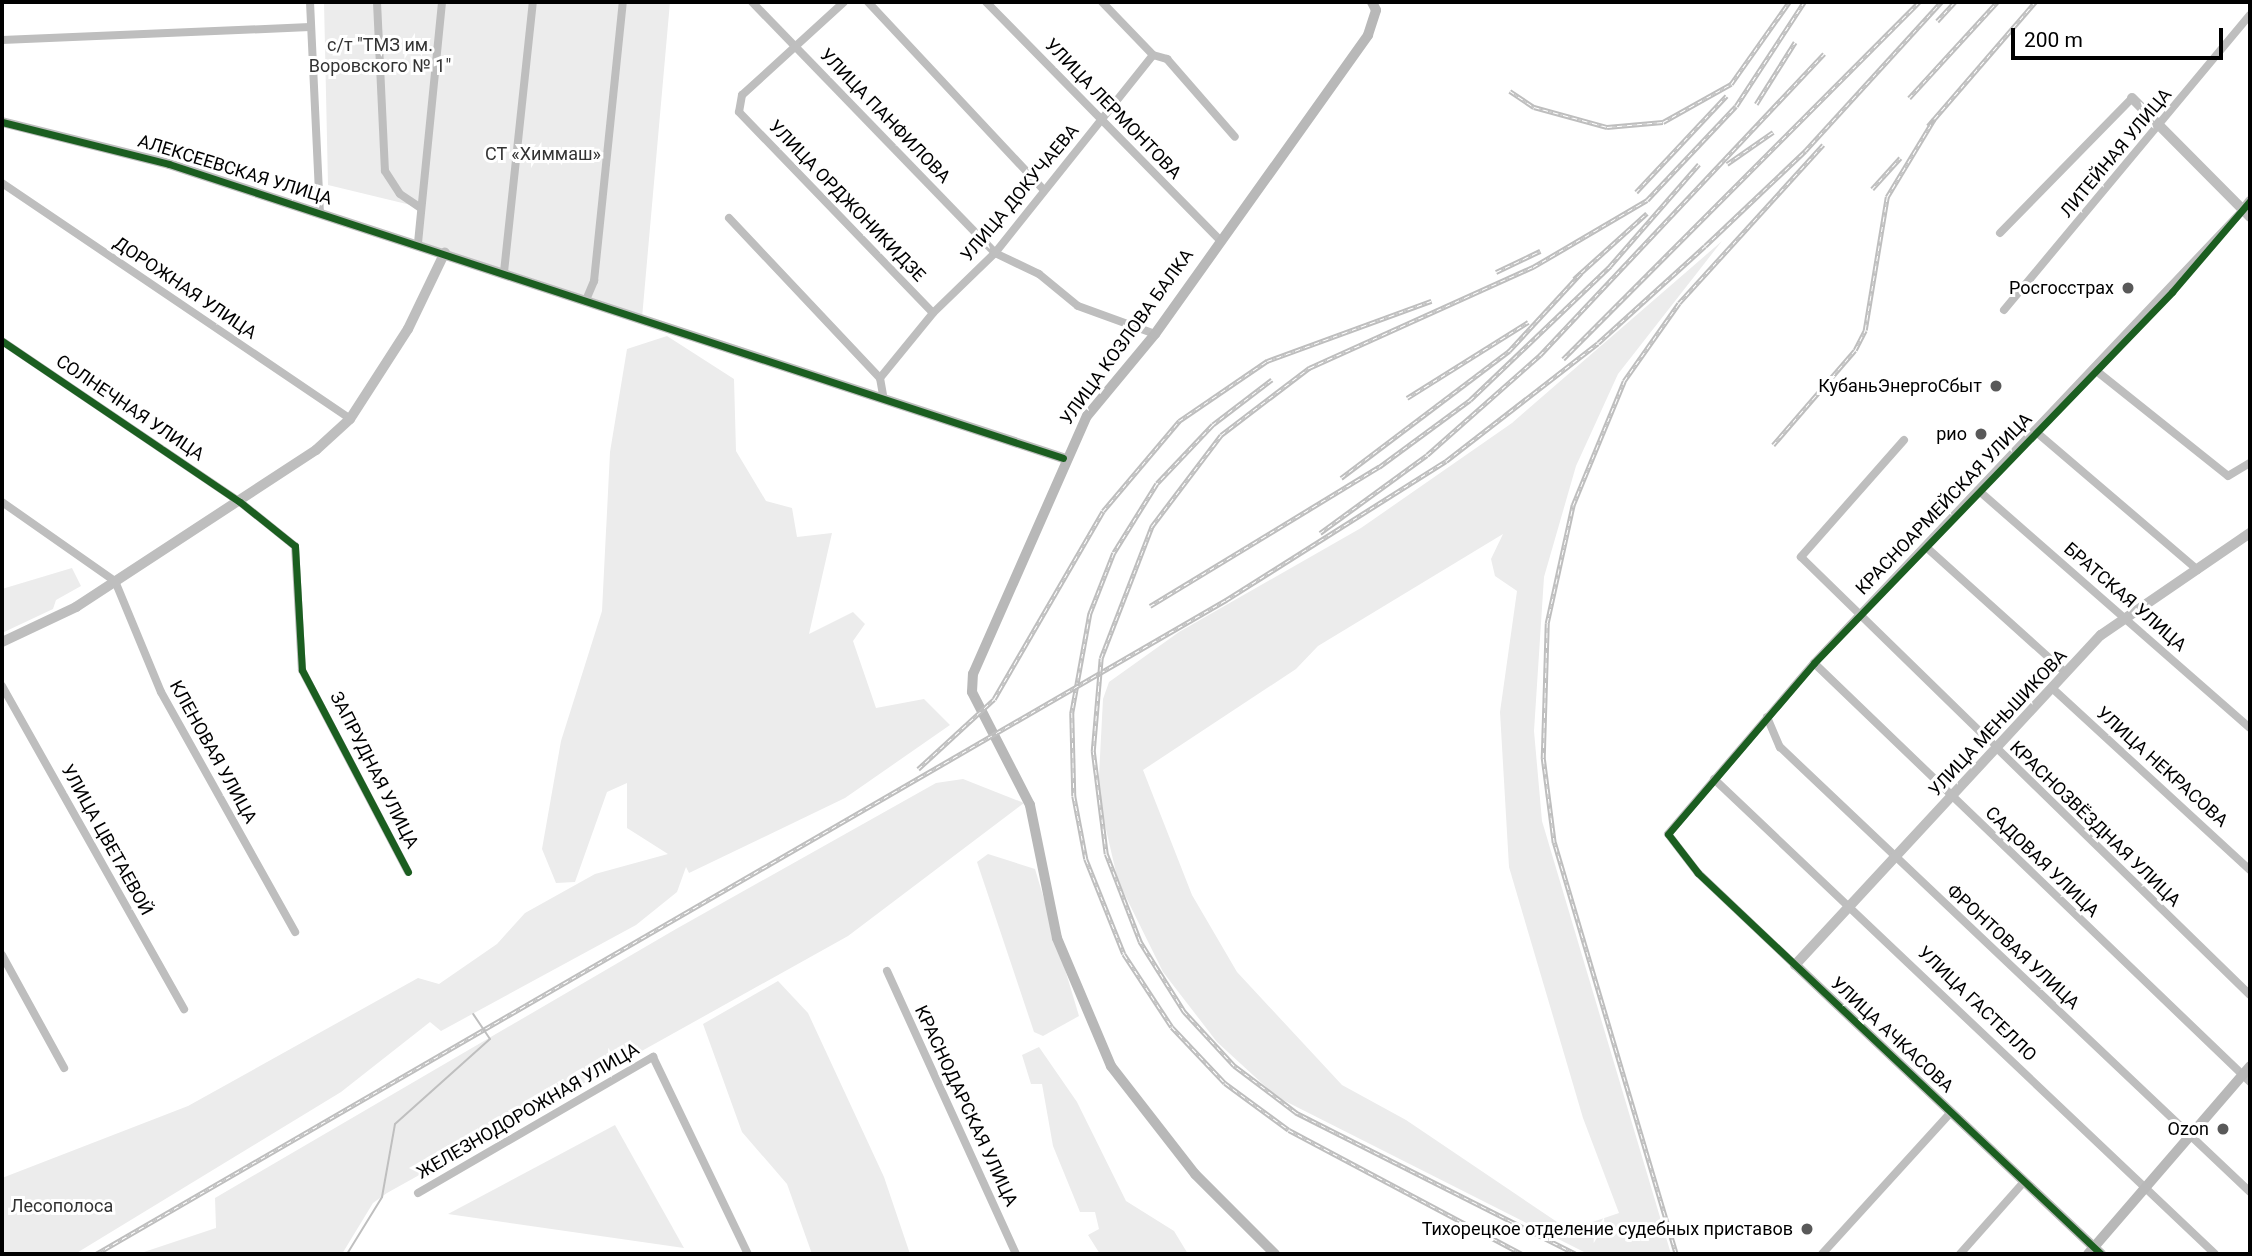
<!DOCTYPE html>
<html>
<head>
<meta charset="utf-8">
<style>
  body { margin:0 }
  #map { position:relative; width:2252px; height:1256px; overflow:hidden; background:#fff; font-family:Roboto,sans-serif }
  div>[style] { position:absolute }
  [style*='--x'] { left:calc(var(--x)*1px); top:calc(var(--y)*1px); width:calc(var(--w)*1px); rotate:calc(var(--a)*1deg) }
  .green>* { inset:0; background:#ececec }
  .stream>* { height:2px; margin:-1px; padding:0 1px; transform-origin:1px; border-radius:1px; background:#bfbfbf }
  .minor>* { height:8px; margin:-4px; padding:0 4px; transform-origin:4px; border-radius:4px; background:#bebebe }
  .tertiary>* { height:10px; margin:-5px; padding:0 5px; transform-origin:5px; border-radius:5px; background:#bebebe }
  .secondary>* { height:10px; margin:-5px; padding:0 5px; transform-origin:5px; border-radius:5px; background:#b8b8b8 }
  .rail>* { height:4.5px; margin-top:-2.25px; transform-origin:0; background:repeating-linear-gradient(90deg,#fff 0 5px,#bebebe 0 10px); box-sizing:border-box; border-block:2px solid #bebebe }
  .cycleway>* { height:7px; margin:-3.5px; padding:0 3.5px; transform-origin:3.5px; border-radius:3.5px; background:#1b5e20 }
  .dots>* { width:19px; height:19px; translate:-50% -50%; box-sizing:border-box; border:4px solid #fff; border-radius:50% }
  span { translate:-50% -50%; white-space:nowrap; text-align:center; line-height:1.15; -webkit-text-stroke:6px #fff; paint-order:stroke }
  .park-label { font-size:18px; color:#333 }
  .street-label { font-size:18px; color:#000 }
  .poi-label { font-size:18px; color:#000 }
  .right { translate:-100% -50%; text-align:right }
  .frame { position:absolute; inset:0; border:4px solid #000; pointer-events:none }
  .scale { position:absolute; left:2011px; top:28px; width:212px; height:32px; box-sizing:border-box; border:4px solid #000; border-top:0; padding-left:9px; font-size:21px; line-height:24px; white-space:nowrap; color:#000; -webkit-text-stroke:5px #fff; paint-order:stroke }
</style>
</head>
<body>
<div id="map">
  <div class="green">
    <div style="clip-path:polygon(324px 2px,670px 2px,642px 318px,418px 243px,419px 207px,328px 185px)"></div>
    <div style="clip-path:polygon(evenodd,1722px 241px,1618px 374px,1576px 466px,1544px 577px,1534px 731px,1542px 821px,1671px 1254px,1588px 1254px,1277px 1097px,1217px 1042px,1163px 972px,1118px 881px,1098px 795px,1103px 699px,1109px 682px,1179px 632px,1361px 528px,1512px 423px,1722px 241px,1503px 534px,1491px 559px,1495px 576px,1517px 591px,1500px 712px,1509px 867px,1583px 1118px,1619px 1213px,1569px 1230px,1406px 1120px,1342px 1085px,1237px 972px,1192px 895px,1143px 770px,1296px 669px,1318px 646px,1503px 534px)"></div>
    <div style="clip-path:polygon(667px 336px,734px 379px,736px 451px,766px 501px,792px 508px,797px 537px,832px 533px,809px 634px,853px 612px,865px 624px,853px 641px,876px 708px,924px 699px,950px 725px,845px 798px,689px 873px,686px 867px,677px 892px,636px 925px,441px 1031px,430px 1022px,341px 1092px,75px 1254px,2px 1254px,2px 1178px,188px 1106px,418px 978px,439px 984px,497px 944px,525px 913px,595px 874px,668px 854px,627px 828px,627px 783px,607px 792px,575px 882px,556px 883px,542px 849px,561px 741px,602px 611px,610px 452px,627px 349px)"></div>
    <div style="clip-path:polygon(72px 568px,81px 586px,56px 600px,53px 609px,2px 633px,2px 589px)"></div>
    <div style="clip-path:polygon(963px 779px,1024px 803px,848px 936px,387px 1193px,373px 1203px,342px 1254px,138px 1254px,216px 1228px,215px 1198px,676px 929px,936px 783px)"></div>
    <div style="clip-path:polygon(988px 854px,1035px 869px,1079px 1016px,1043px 1036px,1034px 1032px,977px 862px)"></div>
    <div style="clip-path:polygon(778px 981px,808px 1013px,884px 1177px,910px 1254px,812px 1254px,787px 1184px,742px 1132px,703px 1024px)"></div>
    <div style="clip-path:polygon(1039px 1047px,1077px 1102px,1126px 1201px,1174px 1231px,1188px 1254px,1100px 1254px,1088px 1235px,1099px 1229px,1095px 1212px,1080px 1212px,1053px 1146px,1042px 1084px,1031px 1084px,1022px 1055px)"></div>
    <div style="clip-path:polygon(615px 1125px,684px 1248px,448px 1214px)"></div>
  </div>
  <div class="stream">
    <div style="--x:347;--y:1254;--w:67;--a:-58.4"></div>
    <div style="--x:382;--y:1197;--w:74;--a:-79.9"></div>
    <div style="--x:395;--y:1124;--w:127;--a:-41.8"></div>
    <div style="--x:490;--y:1039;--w:30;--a:-124"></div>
  </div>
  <div class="minor">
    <div style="--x:310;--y:2;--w:211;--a:87.3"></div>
    <div style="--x:377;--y:2;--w:169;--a:87.3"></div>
    <div style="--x:385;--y:171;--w:27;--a:57"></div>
    <div style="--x:400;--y:194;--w:23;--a:34"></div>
    <div style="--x:752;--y:2;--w:349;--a:45.9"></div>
    <div style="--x:995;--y:253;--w:49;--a:25.5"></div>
    <div style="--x:1039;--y:274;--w:50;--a:39.4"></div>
    <div style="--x:1078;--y:306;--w:82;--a:20"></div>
    <div style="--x:844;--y:2;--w:138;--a:137.6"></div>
    <div style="--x:742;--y:95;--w:17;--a:100"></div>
    <div style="--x:739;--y:112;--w:279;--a:46"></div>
    <div style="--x:868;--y:2;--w:256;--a:46.9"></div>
    <div style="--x:986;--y:2;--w:331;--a:45.5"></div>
    <div style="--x:1102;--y:2;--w:74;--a:46.1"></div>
    <div style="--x:1153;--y:55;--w:15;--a:16"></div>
    <div style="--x:1167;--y:59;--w:103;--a:48.9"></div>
    <div style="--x:2;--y:40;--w:308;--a:-2.4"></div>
    <div style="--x:2;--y:183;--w:420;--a:34.1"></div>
    <div style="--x:729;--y:218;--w:220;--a:46.7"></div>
    <div style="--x:880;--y:378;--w:17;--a:80"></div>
    <div style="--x:2000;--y:233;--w:189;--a:-45.6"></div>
    <div style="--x:418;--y:243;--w:242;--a:-84.3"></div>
    <div style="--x:504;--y:272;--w:272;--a:-83.9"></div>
    <div style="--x:586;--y:300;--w:21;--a:-67"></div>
    <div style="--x:594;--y:281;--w:281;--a:-84.1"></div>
    <div style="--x:2004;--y:310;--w:384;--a:-50.2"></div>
    <div style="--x:2;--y:341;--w:287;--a:34.1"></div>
    <div style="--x:240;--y:502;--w:70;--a:38.7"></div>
    <div style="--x:295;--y:546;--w:124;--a:86.8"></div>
    <div style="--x:302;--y:670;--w:228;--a:62.3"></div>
    <div style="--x:2094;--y:369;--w:171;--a:38.6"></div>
    <div style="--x:2228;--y:476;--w:26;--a:-31"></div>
    <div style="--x:880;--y:378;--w:84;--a:-50.8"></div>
    <div style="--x:933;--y:313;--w:86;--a:-44.1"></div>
    <div style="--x:995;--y:253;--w:253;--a:-51.4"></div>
    <div style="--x:2035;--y:431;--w:214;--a:40.5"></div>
    <div style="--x:1904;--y:440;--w:156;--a:131.4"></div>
    <div style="--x:1801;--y:557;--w:627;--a:44.29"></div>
    <div style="--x:1978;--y:490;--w:361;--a:41.2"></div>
    <div style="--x:2;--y:502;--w:138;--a:35"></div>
    <div style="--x:115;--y:581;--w:120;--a:67.5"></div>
    <div style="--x:161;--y:692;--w:275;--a:60.8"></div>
    <div style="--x:1926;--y:547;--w:187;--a:42"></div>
    <div style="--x:1814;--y:663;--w:605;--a:43.86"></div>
    <div style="--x:2;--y:686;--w:371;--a:60.6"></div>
    <div style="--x:2052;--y:688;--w:269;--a:42.6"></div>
    <div style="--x:1767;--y:717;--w:33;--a:67"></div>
    <div style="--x:1780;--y:747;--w:647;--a:43.43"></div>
    <div style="--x:1714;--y:779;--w:690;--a:43.47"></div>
    <div style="--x:2;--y:955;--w:129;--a:61.2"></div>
    <div style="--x:1795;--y:965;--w:134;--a:-136.5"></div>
    <div style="--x:1698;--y:873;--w:49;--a:-127.6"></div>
    <div style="--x:1668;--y:834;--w:225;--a:-49.5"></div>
    <div style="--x:1814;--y:663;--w:624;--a:-46.56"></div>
    <div style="--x:887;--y:971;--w:311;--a:65.5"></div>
    <div style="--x:418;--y:1193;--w:272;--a:-30.1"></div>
    <div style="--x:653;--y:1057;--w:219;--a:64.3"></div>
    <div style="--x:1822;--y:1254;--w:192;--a:-47.7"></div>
    <div style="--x:1960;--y:1254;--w:96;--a:-48.4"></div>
  </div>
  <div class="tertiary">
    <div style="--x:2132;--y:98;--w:168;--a:45.2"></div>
    <div style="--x:2;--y:122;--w:172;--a:14.1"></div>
    <div style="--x:169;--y:164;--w:941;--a:18.2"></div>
    <div style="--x:2243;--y:210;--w:11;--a:-52"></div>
    <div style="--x:2;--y:642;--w:82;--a:-25.3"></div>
    <div style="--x:76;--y:607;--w:287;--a:-33.2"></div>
    <div style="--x:316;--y:450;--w:46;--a:-42.4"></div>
    <div style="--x:350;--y:419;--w:107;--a:-57.2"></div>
    <div style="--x:408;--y:329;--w:85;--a:-64.3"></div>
    <div style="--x:2101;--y:1254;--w:421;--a:-136.6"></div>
    <div style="--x:1795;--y:965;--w:450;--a:-47.2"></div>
    <div style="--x:2101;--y:635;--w:181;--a:-34.4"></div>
  </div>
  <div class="secondary">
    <div style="--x:1275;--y:1254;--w:113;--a:-135"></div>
    <div style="--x:1195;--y:1174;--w:137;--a:-127.9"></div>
    <div style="--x:1111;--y:1066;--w:139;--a:-112.9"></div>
    <div style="--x:1057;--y:938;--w:136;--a:-101.5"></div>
    <div style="--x:1030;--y:805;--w:127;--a:-117.2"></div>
    <div style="--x:972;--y:692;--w:18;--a:-87"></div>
    <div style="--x:973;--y:674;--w:282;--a:-66.2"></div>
    <div style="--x:1087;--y:416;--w:107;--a:-50.3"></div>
    <div style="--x:1155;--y:334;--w:367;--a:-54.5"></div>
    <div style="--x:1368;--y:35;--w:26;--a:-72"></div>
    <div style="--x:1376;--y:10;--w:9;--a:-117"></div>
    <div style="--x:2088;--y:1254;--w:248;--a:-49.2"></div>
  </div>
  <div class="rail">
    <div style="--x:1937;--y:21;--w:26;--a:-47"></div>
    <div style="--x:1510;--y:91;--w:29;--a:34"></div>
    <div style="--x:1534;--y:107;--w:76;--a:15.3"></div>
    <div style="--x:1607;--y:127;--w:56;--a:-5.1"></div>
    <div style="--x:1663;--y:122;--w:78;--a:-29.2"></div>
    <div style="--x:1731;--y:84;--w:100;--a:-54.7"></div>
    <div style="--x:1909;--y:98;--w:130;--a:-47.5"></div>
    <div style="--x:1756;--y:104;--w:73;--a:-57.8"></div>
    <div style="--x:1928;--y:126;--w:164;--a:-49.2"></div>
    <div style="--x:1727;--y:164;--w:56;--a:-34.8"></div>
    <div style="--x:1872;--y:189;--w:42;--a:-47.9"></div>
    <div style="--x:1636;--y:192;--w:132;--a:-46.8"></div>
    <div style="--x:1496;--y:272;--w:49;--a:-25.5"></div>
    <div style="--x:1574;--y:279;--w:98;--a:-42.1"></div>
    <div style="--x:1563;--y:359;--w:504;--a:-45.08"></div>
    <div style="--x:1272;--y:380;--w:74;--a:142.7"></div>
    <div style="--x:1213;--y:425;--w:81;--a:133.5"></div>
    <div style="--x:1157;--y:484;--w:81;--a:121.9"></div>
    <div style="--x:1114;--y:553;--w:66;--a:111.5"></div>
    <div style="--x:1090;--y:614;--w:101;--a:100.3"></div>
    <div style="--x:1072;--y:713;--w:83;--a:88.6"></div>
    <div style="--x:1074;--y:796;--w:64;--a:79.2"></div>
    <div style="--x:1086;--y:859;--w:102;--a:68.2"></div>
    <div style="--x:1124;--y:954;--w:87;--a:56.7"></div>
    <div style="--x:1172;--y:1027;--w:77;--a:46.6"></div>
    <div style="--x:1225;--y:1083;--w:79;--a:36.3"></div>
    <div style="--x:1289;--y:1130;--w:264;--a:28"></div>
    <div style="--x:1407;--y:398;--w:143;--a:-32.1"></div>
    <div style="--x:1773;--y:445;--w:125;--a:-49.2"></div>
    <div style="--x:1855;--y:350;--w:22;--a:-63"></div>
    <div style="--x:1865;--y:330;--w:135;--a:-80.6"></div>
    <div style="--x:1887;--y:197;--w:91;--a:-58.9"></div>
    <div style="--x:1341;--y:478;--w:211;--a:-37.1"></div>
    <div style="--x:1509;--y:351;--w:106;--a:-47.3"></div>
    <div style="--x:1320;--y:533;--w:132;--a:-36.1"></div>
    <div style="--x:1427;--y:455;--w:151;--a:-41.5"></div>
    <div style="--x:1540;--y:355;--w:414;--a:-46.7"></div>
    <div style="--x:1150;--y:606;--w:268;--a:-31.3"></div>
    <div style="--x:1379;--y:467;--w:113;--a:-36.4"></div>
    <div style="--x:1470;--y:400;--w:194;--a:-43.7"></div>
    <div style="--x:1610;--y:266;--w:135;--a:-48.9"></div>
    <div style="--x:918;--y:769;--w:103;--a:-42.6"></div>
    <div style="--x:994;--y:699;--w:217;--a:-59.9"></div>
    <div style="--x:1103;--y:511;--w:118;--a:-49.8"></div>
    <div style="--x:1179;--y:421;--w:107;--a:-34.3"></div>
    <div style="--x:1267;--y:361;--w:175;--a:-20.1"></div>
    <div style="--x:96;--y:1254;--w:1306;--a:-30.06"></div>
    <div style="--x:1226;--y:600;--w:260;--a:-32.3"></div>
    <div style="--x:1446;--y:461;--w:192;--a:-37.8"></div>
    <div style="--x:1598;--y:343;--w:144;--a:-42.2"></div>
    <div style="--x:1705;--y:246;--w:138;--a:-43.5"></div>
    <div style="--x:1805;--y:151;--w:202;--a:-47.6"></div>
    <div style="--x:1575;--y:1254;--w:313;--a:-153.2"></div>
    <div style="--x:1296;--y:1113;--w:78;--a:-142.8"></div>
    <div style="--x:1234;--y:1066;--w:74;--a:-132.8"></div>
    <div style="--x:1184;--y:1012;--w:83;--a:-122.2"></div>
    <div style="--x:1140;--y:942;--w:94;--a:-111.1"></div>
    <div style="--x:1106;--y:854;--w:104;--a:-97.2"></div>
    <div style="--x:1093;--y:751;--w:93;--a:-85.1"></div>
    <div style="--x:1101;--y:658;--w:142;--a:-68.9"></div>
    <div style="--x:1152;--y:526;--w:114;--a:-52.8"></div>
    <div style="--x:1221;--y:435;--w:111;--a:-37.3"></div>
    <div style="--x:1309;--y:368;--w:246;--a:-24.3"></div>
    <div style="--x:1533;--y:267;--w:132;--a:-30.4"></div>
    <div style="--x:1647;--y:200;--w:129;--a:-46.6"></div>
    <div style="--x:1736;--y:106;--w:124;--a:-56.8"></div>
    <div style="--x:1676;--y:1254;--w:429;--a:-106.5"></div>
    <div style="--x:1554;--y:843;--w:86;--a:-97.4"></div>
    <div style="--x:1543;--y:758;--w:135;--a:-88.3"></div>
    <div style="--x:1547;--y:623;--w:121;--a:-77.6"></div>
    <div style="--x:1573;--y:505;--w:134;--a:-67.6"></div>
    <div style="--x:1624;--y:381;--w:95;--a:-54.8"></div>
    <div style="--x:1679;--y:303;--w:214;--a:-47.7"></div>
  </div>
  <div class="cycleway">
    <div style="--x:2;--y:122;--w:172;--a:14.1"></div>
    <div style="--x:169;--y:164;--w:941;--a:18.2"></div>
    <div style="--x:2;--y:341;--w:287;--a:34.1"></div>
    <div style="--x:240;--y:502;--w:70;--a:38.7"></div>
    <div style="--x:295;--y:546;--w:124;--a:86.8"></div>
    <div style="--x:302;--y:670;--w:228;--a:62.3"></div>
    <div style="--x:2101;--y:1254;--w:555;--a:-136.61"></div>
    <div style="--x:1698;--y:873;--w:49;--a:-127.6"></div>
    <div style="--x:1668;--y:834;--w:225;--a:-49.5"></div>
    <div style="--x:1814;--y:663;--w:516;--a:-46.02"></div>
    <div style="--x:2172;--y:292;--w:120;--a:-49.4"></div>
  </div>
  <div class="dots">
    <div style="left:2128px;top:288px;background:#595959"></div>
    <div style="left:1996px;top:386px;background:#595959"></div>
    <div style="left:1981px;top:434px;background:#595959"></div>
    <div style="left:2223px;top:1129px;background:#595959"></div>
    <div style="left:1807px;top:1229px;background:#595959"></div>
  </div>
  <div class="park-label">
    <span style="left:380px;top:56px">с/т "ТМЗ им.<br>Воровского № 1"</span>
    <span style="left:543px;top:154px">СТ «Химмаш»</span>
    <span style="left:62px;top:1206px">Лесополоса</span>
  </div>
  <div class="street-label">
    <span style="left:1113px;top:109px;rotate:46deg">УЛИЦА ЛЕРМОНТОВА</span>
    <span style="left:885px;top:116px;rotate:46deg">УЛИЦА ПАНФИЛОВА</span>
    <span style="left:2116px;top:153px;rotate:-50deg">ЛИТЕЙНАЯ УЛИЦА</span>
    <span style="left:235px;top:170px;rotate:17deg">АЛЕКСЕЕВСКАЯ УЛИЦА</span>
    <span style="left:1020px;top:193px;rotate:-50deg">УЛИЦА ДОКУЧАЕВА</span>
    <span style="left:847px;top:201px;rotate:46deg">УЛИЦА ОРДЖОНИКИДЗЕ</span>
    <span style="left:185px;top:288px;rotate:34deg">ДОРОЖНАЯ УЛИЦА</span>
    <span style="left:1127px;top:337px;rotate:-54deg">УЛИЦА КОЗЛОВА БАЛКА</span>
    <span style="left:130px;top:408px;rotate:34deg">СОЛНЕЧНАЯ УЛИЦА</span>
    <span style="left:1944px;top:504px;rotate:-46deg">КРАСНОАРМЕЙСКАЯ УЛИЦА</span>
    <span style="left:2125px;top:597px;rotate:41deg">БРАТСКАЯ УЛИЦА</span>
    <span style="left:1998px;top:723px;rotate:-47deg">УЛИЦА МЕНЬШИКОВА</span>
    <span style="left:213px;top:752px;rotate:61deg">КЛЕНОВАЯ УЛИЦА</span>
    <span style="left:2162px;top:767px;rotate:42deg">УЛИЦА НЕКРАСОВА</span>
    <span style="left:374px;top:770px;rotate:63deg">ЗАПРУДНАЯ УЛИЦА</span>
    <span style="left:2095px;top:824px;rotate:44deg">КРАСНОЗВЁЗДНАЯ УЛИЦА</span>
    <span style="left:107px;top:840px;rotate:61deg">УЛИЦА ЦВЕТАЕВОЙ</span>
    <span style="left:2042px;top:862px;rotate:44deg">САДОВАЯ УЛИЦА</span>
    <span style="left:2013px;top:947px;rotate:43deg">ФРОНТОВАЯ УЛИЦА</span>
    <span style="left:1977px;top:1004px;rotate:44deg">УЛИЦА ГАСТЕЛЛО</span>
    <span style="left:1892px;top:1035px;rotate:43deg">УЛИЦА АЧКАСОВА</span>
    <span style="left:966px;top:1106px;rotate:65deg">КРАСНОДАРСКАЯ УЛИЦА</span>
    <span style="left:528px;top:1111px;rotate:-30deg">ЖЕЛЕЗНОДОРОЖНАЯ УЛИЦА</span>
  </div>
  <div class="poi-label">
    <span class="right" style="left:2114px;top:288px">Росгосстрах</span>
    <span class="right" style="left:1982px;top:386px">КубаньЭнергоСбыт</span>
    <span class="right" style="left:1967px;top:434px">рио</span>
    <span class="right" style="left:2209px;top:1129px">Ozon</span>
    <span class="right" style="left:1793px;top:1229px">Тихорецкое отделение судебных приставов</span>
  </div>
  <div class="frame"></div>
  <div class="scale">200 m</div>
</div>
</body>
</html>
